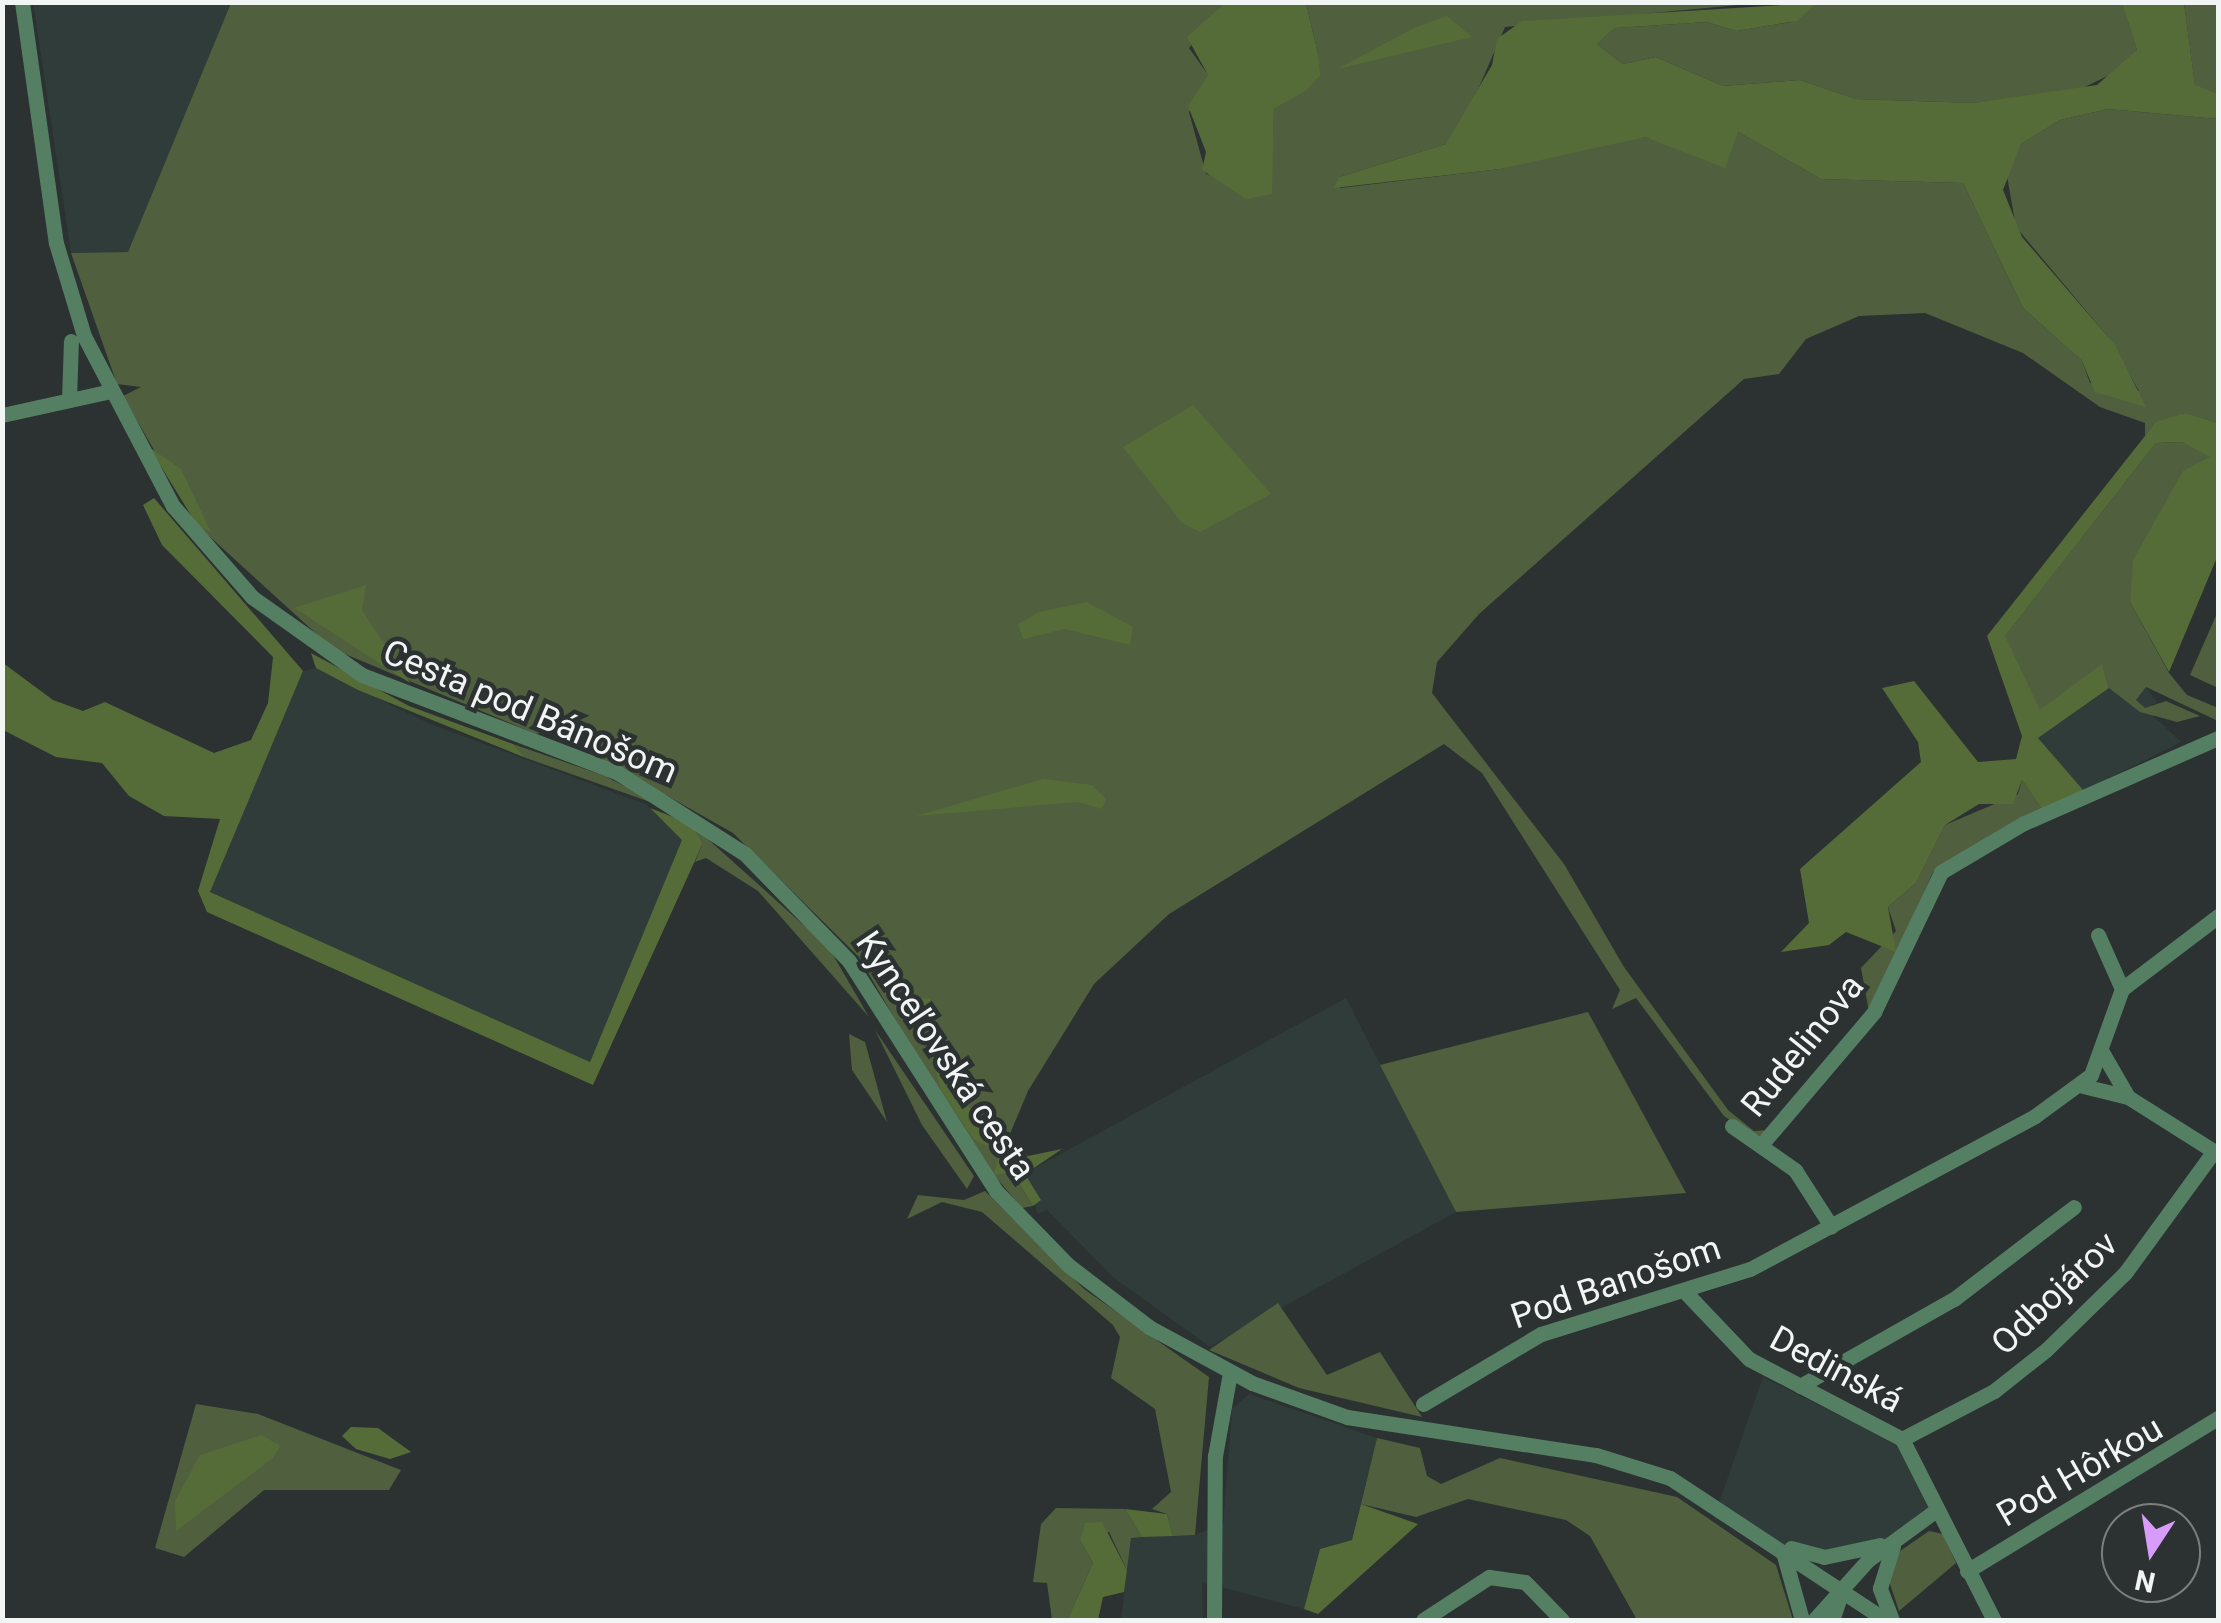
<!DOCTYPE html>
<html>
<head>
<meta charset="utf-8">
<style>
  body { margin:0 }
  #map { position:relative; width:2221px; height:1623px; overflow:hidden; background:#2c3231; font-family:Roboto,sans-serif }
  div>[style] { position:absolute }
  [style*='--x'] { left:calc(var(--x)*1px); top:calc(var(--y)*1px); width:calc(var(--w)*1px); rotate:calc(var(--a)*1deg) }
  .built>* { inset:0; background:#2f3c39 }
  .green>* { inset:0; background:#505f3d }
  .forest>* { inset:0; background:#566c38 }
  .minor>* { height:15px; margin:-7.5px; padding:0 7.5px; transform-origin:7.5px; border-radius:7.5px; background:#557f63 }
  span { translate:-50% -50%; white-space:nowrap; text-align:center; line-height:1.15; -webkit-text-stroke:9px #2c3231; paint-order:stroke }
  .street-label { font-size:35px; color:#f1f5f4 }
  .frame { position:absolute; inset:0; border:5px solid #f1f5f4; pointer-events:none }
  .north { position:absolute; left:2101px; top:1503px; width:100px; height:100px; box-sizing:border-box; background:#2c3231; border:2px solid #7b807f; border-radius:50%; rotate:192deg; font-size:28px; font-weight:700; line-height:40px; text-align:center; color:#f1f5f4 }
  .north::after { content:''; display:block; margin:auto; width:35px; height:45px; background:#d79bf9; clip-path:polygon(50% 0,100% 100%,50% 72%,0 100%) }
</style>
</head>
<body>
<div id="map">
  <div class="built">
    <div style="clip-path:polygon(33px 3px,231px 3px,128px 252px,71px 253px)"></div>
    <div style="clip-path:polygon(316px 668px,428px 723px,645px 804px,682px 840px,590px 1062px,210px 892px,303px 671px)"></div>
    <div style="clip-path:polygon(2146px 687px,2157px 702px,2146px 709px,2181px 742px,2084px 791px,2038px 738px,2109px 688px,2136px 700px)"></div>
    <div style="clip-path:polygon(1346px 998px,1456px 1212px,1210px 1347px,1113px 1277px,1047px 1210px,1038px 1214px,1024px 1174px)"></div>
    <div style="clip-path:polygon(1763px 1377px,1903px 1447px,1932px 1514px,1892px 1544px,1785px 1560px,1714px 1517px)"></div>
    <div style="clip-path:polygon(1249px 1394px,1377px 1438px,1352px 1540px,1320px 1549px,1304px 1609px,1202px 1582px,1203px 1620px,1121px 1620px,1131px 1537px,1195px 1535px,1223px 1524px,1232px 1409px)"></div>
  </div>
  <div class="green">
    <div style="clip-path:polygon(2122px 2px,2137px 50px,2122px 69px,2072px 93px,1974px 103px,1856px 99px,1800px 80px,1723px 86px,1656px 57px,1623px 64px,1597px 44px,1615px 28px,1707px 22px,1736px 31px,1791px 22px,1816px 3px)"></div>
    <div style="clip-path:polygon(231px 3px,1225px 3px,1189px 48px,1209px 76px,1189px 112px,1206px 174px,1271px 194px,1274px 109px,1307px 89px,1318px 54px,1306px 3px,1759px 3px,1505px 27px,1461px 129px,1446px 144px,1339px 177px,1340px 188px,1500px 169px,1611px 140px,1645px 137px,1691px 153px,1738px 132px,1821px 179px,1963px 183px,2023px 308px,2082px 361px,2090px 383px,2139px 391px,2108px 337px,2016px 227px,2007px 176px,2021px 144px,2060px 120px,2108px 109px,2218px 119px,2218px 423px,2184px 413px,2145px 435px,2145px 423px,2100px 407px,2023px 353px,1925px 313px,1859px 316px,1806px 339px,1779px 374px,1744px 379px,1479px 614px,1437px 662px,1432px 693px,1564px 864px,1624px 967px,1728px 1110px,1754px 1131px,1769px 1130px,1756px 1138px,1724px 1116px,1636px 998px,1612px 1009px,1620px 990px,1482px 773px,1444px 744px,1169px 914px,1094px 984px,1028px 1091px,993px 1174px,1013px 1174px,1033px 1206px,1022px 1208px,993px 1174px,948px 1111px,859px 957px,733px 833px,551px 730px,536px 734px,333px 649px,197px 525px,123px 396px,141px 387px,117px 384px,71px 253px,128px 252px)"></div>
    <div style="clip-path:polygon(2184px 3px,2218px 3px,2218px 94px,2195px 86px)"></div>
    <div style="clip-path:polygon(2182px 442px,2211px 456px,2130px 602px,2169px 673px,2187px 695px,2218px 708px,2218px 721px,2146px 687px,2136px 700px,2145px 708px,2166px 701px,2200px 716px,2177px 722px,2140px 712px,2109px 688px,2102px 665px,2040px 711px,2004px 637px,2156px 443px)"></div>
    <div style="clip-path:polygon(2218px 611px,2218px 688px,2190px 675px)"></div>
    <div style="clip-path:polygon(513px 744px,605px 776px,667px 808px,526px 758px)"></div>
    <div style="clip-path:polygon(2022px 780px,2043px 811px,1933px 872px,1869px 1012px,1861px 968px,1896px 931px,1888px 907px,1916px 883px,1945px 825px,2018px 794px)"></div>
    <div style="clip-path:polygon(691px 824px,829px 948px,869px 1017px,758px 891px,706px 858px,695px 862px,703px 843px)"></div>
    <div style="clip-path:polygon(1588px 1012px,1686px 1193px,1456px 1212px,1380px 1065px)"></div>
    <div style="clip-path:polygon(875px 1030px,974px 1176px,967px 1189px,922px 1125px)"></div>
    <div style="clip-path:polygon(849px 1034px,865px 1042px,887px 1122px,852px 1070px)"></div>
    <div style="clip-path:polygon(985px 1191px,1084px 1289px,1209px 1377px,1195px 1535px,1173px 1536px,1167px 1514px,1152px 1509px,1171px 1492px,1155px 1409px,1111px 1378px,1120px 1337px,1113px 1325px,982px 1212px,942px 1202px,907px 1219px,918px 1195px,964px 1200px)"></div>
    <div style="clip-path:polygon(1278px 1303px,1327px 1375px,1380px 1352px,1422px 1417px,1299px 1388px,1209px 1350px)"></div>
    <div style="clip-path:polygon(196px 1404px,258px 1414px,401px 1470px,389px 1490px,264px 1490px,184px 1557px,155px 1548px)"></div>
    <div style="clip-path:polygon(1377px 1438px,1420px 1448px,1427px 1476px,1441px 1484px,1500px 1458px,1677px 1497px,1776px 1565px,1793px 1620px,1637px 1620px,1590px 1536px,1566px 1520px,1468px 1499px,1416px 1517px,1361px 1504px)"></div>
    <div style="clip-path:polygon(1056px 1508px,1125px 1509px,1142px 1537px,1131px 1538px,1127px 1570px,1109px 1532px,1080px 1540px,1093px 1563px,1067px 1620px,1052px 1620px,1047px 1583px,1033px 1582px,1041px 1524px)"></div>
    <div style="clip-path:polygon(1929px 1531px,1943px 1534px,1956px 1563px,1899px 1611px,1888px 1578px,1900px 1551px)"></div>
  </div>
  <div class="forest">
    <div style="clip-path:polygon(1225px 3px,1306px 3px,1318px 54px,1320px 75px,1307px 90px,1274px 109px,1272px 194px,1246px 199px,1202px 170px,1206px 152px,1188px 106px,1208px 75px,1187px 37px)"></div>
    <div style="clip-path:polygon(1816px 3px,1797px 21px,1736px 31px,1707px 22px,1615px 28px,1597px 44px,1623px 64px,1656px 57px,1723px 86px,1800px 80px,1856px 99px,1974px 103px,2097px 85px,2137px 50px,2122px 3px,2184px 3px,2195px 85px,2218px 94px,2218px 119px,2108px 109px,2060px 120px,2021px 144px,2003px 190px,2022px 237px,2115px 345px,2146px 407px,2095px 392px,2082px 361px,2023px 308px,1963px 183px,1821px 179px,1738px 132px,1725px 168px,1645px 137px,1500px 169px,1334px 188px,1339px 177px,1446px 144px,1492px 65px,1497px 39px,1522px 21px)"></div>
    <div style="clip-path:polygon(1447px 16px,1472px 37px,1337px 69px,1416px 27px)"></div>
    <div style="clip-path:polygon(1193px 405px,1271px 494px,1200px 532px,1182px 523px,1123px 447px)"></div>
    <div style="clip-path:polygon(2185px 413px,2218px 423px,2218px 555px,2169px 672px,2130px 602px,2133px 560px,2183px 471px,2210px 457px,2182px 442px,2156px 443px,2005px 636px,2040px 710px,2102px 664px,2109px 688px,2038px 738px,2084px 791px,2043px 811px,2022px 780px,2013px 804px,1979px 804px,1945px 825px,1916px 883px,1888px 907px,1896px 952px,1846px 932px,1829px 945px,1781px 952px,1809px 923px,1800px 869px,1921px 762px,1918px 742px,1882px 688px,1914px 681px,1978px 762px,2016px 759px,2022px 736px,1987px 636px,2156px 422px)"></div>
    <div style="clip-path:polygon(149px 447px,181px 469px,211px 532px,197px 525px)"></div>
    <div style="clip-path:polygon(154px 498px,303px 671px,210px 892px,590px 1062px,682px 840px,650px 808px,691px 824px,703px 843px,593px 1085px,207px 912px,198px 891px,220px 819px,164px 816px,129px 796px,102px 763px,56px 757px,3px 730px,3px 663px,53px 700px,83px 711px,105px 702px,214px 753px,251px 740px,268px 703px,273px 657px,162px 545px,143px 505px)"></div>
    <div style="clip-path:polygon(366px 585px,362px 610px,410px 683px,294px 608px)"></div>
    <div style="clip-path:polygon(1087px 602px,1133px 627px,1130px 645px,1065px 629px,1023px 639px,1018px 624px,1039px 612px)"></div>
    <div style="clip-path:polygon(311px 653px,409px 706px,513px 744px,526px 758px,358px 690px,316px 668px)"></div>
    <div style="clip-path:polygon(1043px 779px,1092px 785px,1106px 799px,1102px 809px,1078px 802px,916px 816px)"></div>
    <div style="clip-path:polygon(881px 969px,909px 996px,930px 999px,933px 1029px,907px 1025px)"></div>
    <div style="clip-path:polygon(937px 1038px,968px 1107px,1001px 1126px,991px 1148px,974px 1140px,941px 1090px,929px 1046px)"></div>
    <div style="clip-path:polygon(1007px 1135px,1028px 1156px,1062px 1149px,1025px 1174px,1041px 1200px,1033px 1206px,1013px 1174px,993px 1174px)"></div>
    <div style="clip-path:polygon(351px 1427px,378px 1428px,411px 1452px,390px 1459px,356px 1449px,342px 1436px)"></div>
    <div style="clip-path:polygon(262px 1435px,280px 1446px,273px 1458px,176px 1531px,175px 1501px,200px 1455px)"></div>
    <div style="clip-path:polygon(1361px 1504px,1418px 1524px,1318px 1614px,1304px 1609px,1320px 1549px,1352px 1540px)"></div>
    <div style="clip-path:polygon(1125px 1509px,1167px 1514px,1173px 1536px,1142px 1537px)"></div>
    <div style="clip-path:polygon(1102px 1522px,1127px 1570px,1124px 1592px,1103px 1597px,1098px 1620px,1067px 1620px,1093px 1563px,1080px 1540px,1085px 1523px)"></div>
  </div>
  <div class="minor">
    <div style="--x:22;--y:2;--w:243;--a:82"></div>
    <div style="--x:56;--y:243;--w:97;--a:73.2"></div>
    <div style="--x:84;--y:336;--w:192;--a:62.4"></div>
    <div style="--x:173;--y:506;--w:121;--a:49"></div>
    <div style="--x:252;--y:597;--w:135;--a:35.3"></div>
    <div style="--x:362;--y:675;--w:274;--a:20.9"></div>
    <div style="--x:618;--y:773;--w:151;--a:32.5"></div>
    <div style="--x:745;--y:854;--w:149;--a:45.8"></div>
    <div style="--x:849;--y:961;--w:273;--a:57.4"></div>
    <div style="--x:996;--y:1191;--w:103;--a:45.8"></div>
    <div style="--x:1068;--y:1265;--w:102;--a:37.4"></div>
    <div style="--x:1149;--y:1327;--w:117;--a:28.5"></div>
    <div style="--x:1252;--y:1383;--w:101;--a:19.7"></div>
    <div style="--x:1347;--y:1417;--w:252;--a:8.7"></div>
    <div style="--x:1596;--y:1455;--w:77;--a:17.3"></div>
    <div style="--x:1670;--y:1478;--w:258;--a:33.4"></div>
    <div style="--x:69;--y:400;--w:59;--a:-88.1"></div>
    <div style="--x:2;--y:415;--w:107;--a:-12.4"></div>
    <div style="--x:2098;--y:935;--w:59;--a:66"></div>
    <div style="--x:2102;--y:1052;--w:52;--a:60"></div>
    <div style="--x:2083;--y:1086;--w:46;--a:13.7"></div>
    <div style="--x:2128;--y:1097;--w:107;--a:32.3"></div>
    <div style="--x:1732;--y:1126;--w:77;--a:34.9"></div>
    <div style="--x:1795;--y:1170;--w:67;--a:57.3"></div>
    <div style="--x:1761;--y:1145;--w:175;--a:-49.6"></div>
    <div style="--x:1874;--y:1012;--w:155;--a:-64.4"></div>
    <div style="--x:1941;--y:872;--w:96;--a:-30.6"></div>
    <div style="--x:2024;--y:823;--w:212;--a:-23.7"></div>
    <div style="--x:1687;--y:1294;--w:90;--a:46.4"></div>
    <div style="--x:1749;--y:1359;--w:173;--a:27.6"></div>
    <div style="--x:1902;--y:1439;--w:203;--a:63.1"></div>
    <div style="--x:1800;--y:1386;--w:177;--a:-29.5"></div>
    <div style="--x:1954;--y:1299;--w:151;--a:-37.5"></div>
    <div style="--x:1423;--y:1404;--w:137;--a:-30.7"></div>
    <div style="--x:1541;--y:1334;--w:219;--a:-17.3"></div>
    <div style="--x:1750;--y:1269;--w:323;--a:-28.2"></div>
    <div style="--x:2035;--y:1116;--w:69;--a:-36.2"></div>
    <div style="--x:2091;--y:1075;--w:91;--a:-70.2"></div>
    <div style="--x:2122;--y:989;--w:121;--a:-37.2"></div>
    <div style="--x:1902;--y:1439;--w:104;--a:-27.6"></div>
    <div style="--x:1994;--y:1391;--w:66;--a:-38.3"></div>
    <div style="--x:2046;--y:1350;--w:110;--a:-44.3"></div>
    <div style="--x:2125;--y:1273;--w:151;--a:-53.9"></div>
    <div style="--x:1791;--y:1548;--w:34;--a:15"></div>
    <div style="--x:1824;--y:1557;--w:57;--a:-12.1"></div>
    <div style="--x:1783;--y:1552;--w:71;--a:74.4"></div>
    <div style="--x:1967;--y:1571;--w:294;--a:-31.4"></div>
    <div style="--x:1214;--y:1620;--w:164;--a:-89.7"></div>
    <div style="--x:1215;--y:1456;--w:84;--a:-79.8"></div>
    <div style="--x:1423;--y:1620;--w:79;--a:-33.1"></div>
    <div style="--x:1489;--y:1577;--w:36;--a:8"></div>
    <div style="--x:1525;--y:1582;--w:53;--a:45.8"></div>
    <div style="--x:1814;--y:1620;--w:81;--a:-48"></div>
    <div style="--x:1868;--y:1560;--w:83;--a:-36.2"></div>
    <div style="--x:1832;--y:1620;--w:31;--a:-71"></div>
    <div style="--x:1892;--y:1620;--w:34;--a:-111"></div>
    <div style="--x:1880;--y:1588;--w:44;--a:-72.8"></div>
  </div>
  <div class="street-label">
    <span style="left:530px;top:712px;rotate:23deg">Cesta pod Bánošom</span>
    <span style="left:1803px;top:1046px;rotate:-51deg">Rudelinova</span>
    <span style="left:945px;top:1056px;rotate:56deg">Kynceľovská cesta</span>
    <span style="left:1616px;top:1283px;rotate:-19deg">Pod Banošom</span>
    <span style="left:2055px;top:1294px;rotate:-44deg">Odbojárov</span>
    <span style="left:1836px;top:1370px;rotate:28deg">Dedinská</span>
    <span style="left:2080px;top:1472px;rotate:-30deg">Pod Hôrkou</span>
  </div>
  <div class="frame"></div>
  <div class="north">N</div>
</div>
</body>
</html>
